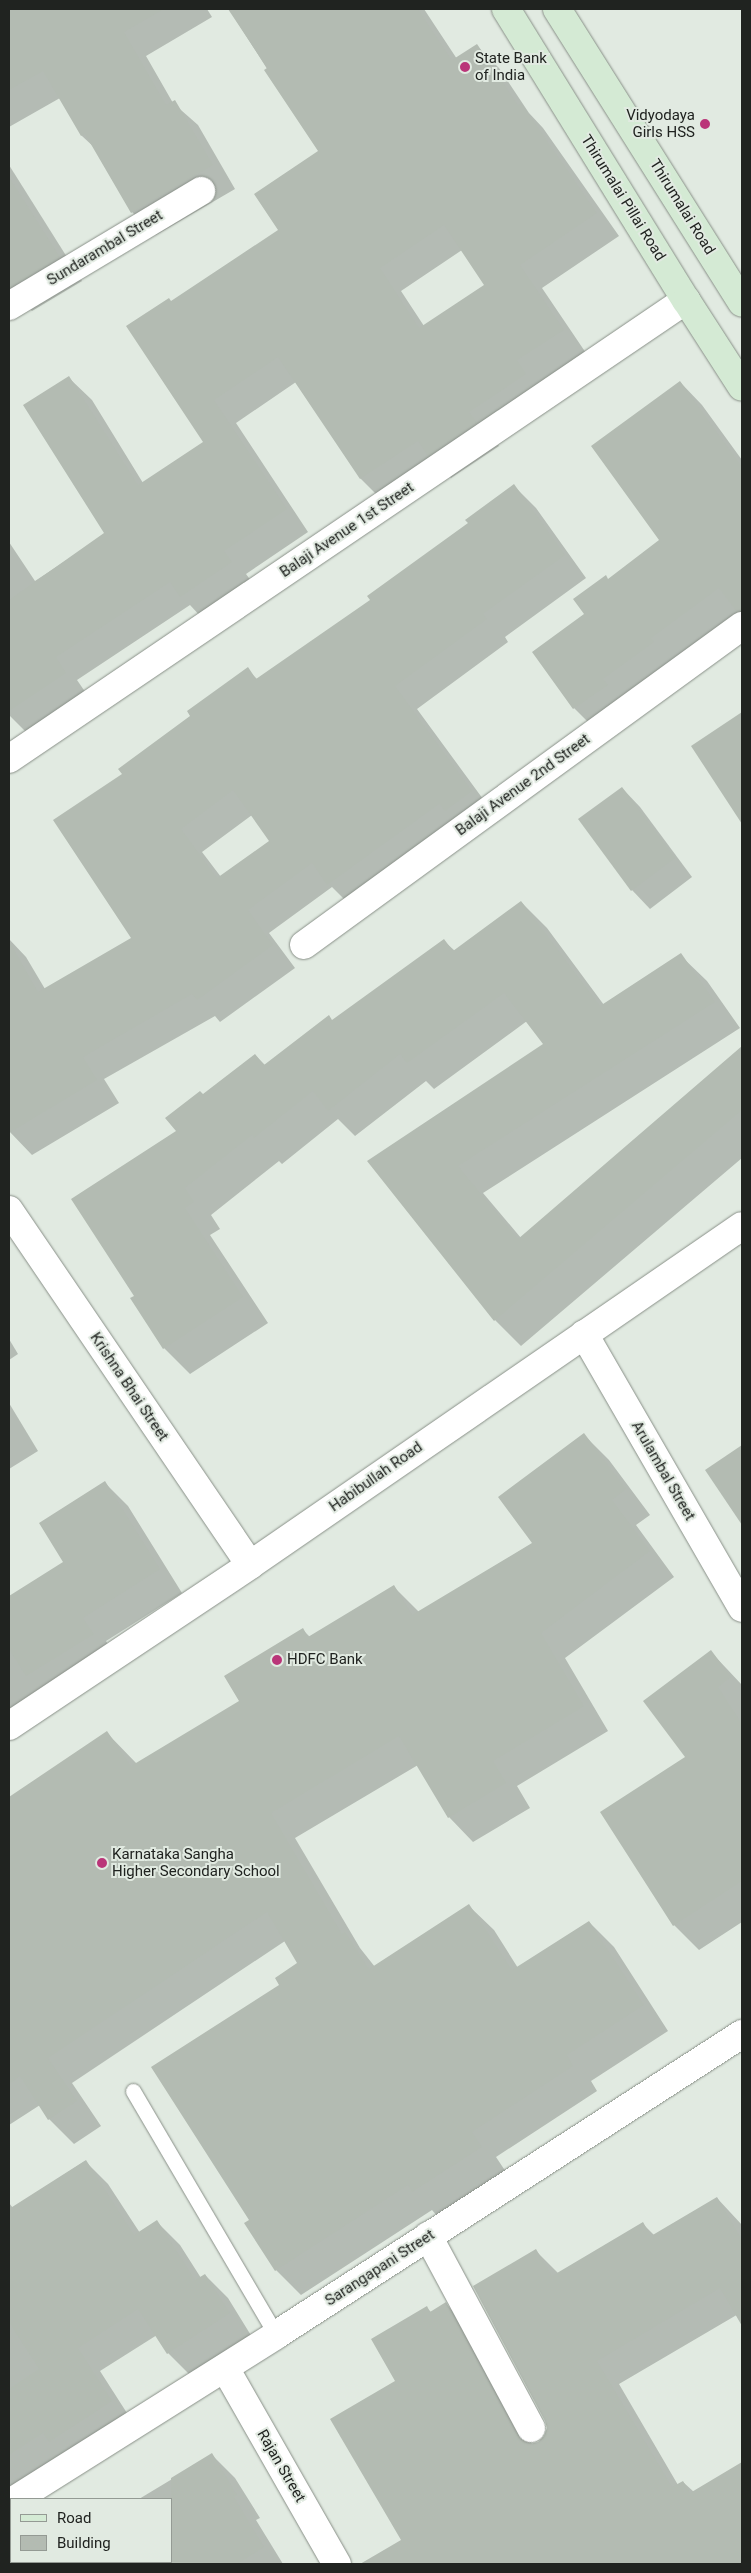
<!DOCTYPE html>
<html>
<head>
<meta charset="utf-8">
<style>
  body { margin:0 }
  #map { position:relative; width:751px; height:2573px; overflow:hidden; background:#e1eae1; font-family:Roboto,sans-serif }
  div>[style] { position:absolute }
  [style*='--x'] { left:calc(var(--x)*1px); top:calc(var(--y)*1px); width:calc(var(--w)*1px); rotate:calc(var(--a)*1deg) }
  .shadow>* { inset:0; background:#0003 }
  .building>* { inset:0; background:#b3bbb2 }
  .roads { filter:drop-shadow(0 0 1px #899088) drop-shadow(0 0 1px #899088) }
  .service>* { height:15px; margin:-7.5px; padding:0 7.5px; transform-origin:7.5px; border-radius:7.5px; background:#fff }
  .minor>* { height:28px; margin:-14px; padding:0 14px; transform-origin:14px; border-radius:14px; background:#fff }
  .secondary>* { height:28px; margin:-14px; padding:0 14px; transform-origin:14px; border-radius:14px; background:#d4ead4 }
  .dots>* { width:14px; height:14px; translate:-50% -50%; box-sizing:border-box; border:2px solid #e1eae1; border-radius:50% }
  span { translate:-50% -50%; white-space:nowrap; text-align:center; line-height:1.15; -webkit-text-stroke:4px #e1eae1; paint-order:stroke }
  .poi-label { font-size:15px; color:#202320 }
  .left { translate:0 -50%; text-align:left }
  .right { translate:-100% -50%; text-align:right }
  .street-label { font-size:15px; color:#202320 }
  .frame { position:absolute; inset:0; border:10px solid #202320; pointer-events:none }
  .legend { position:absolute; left:10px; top:2498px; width:162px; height:65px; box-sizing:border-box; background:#e1eae1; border:1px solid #949a94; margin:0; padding:6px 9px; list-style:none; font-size:15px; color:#202320 }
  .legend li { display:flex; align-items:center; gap:10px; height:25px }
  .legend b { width:25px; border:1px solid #949a94 }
</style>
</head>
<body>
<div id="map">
  <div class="shadow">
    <div style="clip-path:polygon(9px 9px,207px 9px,212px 17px,146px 56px,173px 103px,198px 125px,235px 189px,156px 235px,132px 212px,96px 149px,82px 136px,60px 98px,9px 127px)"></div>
    <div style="clip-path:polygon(evenodd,229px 9px,424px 9px,457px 59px,477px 46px,499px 68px,529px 113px,543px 128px,619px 236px,542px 288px,586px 353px,491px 435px,499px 446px,451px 478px,438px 465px,383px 501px,361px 479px,296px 382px,236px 423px,308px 532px,246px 574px,254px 585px,203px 619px,190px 605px,77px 680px,88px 696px,29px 735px,9px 715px,9px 542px,35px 581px,106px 534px,69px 378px,92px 400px,143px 483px,204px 442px,171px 302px,280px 230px,320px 152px,229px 9px,462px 250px,485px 285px,424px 326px,401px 291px,462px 250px)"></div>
    <div style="clip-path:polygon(9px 165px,82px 281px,32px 311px,9px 289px)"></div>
    <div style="clip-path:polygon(680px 382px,702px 405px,742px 460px,742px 612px,673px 661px,597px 731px,574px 708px,586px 615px,609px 580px,661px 541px)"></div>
    <div style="clip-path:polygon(evenodd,514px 486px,536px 508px,586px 578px,505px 637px,508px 642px,417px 709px,494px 814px,351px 906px,332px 887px,269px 933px,295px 968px,220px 1022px,215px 1016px,104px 1079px,119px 1103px,32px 1155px,9px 1131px,9px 939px,26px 957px,45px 989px,133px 939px,124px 774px,247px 669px,258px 680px,372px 600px,470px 524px,514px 486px,252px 815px,271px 841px,221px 877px,202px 852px,252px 815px)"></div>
    <div style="clip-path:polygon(742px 714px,742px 816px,730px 804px,693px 746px)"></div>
    <div style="clip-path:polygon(622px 788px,640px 807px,692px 877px,650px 909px,632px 890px)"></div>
    <div style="clip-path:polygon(521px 902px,547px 928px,604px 1005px,680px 955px,707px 981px,740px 1028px,483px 1193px,521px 1238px,741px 1049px,742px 1158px,521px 1346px,495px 1320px,369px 1162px,545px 1045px,527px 1021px,434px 1089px,426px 1081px,355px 1136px,338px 1119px,282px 1164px,279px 1161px,211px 1215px,220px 1229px,210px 1235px,268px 1323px,190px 1374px,164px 1348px,136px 1296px,177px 1131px,203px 1096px,255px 1055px,266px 1066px,333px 1021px,444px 941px,455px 951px)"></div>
    <div style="clip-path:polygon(9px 1339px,18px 1354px,9px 1360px)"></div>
    <div style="clip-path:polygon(9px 1403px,38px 1451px,9px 1469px)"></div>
    <div style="clip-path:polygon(584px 1435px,609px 1460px,650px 1515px,636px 1525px,674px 1577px,565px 1658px,608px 1731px,517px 1786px,530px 1808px,473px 1842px,449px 1817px,418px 1765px,295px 1838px,360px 1948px,375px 1967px,469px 1906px,494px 1930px,518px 1968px,589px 1922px,614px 1947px,668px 2031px,591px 2081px,597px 2091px,496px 2157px,506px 2172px,438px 2217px,432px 2210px,301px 2295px,276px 2270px,251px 2221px,299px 1964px,285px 1941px,72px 2083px,101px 2126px,74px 2144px,49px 2119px,40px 2105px,9px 2125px,9px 1798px,107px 1733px,137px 1764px,241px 1701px,303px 1630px,310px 1637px,394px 1587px,419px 1612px,533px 1543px)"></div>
    <div style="clip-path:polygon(742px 1446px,742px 1523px,707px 1470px)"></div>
    <div style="clip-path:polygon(105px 1483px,128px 1506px,182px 1593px,106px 1641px,116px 1658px,9px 1713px,9px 1597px,65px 1563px)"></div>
    <div style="clip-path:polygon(711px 1652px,742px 1685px,742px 1922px,699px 1950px,674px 1925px,602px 1812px,687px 1757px)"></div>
    <div style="clip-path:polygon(85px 2161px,108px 2184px,140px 2233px,157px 2222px,180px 2245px,201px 2278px,205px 2275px,228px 2298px,252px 2337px,191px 2376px,168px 2353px,157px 2335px,100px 2371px,134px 2424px,9px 2493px,9px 2203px,13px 2208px)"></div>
    <div style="clip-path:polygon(717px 2198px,742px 2225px,742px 2316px,740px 2313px,619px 2384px,678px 2485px,683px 2482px,694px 2492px,742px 2464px,742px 2564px,397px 2564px,388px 2549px,403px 2541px,397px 2381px,427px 2308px,431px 2312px,446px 2304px,469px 2327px,532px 2444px,539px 2443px,546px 2436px,548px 2428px,536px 2251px,559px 2274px,643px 2224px,655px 2236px)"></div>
    <div style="clip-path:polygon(212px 2455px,235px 2478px,260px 2518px,256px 2520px,283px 2564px,42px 2564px,46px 2562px,171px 2562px,171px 2499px,139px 2499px)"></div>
  </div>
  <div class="building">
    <div style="clip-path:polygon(9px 9px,164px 9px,124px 32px,166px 105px,175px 100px,213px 165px,131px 213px,85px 134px,81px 136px,43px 71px,9px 90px)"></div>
    <div style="clip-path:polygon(evenodd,228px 9px,418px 9px,452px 60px,477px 44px,518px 105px,521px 103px,597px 213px,520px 265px,564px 330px,517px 360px,526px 374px,469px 412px,477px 423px,428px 456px,418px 441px,360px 479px,278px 357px,214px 400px,287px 509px,224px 551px,232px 562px,180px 597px,170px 582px,56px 657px,66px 673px,9px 711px,9px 600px,104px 533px,23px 405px,69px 376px,138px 485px,203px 442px,126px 326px,169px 298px,171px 301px,278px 230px,254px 194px,318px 151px,264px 70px,267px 68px,228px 9px,444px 225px,484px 285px,419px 328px,380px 268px,444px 225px)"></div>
    <div style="clip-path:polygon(9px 177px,60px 257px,9px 288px)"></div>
    <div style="clip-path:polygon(680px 381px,742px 467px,742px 611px,737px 612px,719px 588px,651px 638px,654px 642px,603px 679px,608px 685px,573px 709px,532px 652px,584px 614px,573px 599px,606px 575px,608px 579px,659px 540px,591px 446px)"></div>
    <div style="clip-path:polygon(evenodd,514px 484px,565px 555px,483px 614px,487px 619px,395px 686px,472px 791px,445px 811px,439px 804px,327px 885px,312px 863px,248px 910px,273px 945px,197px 1000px,192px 994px,83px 1057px,97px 1080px,9px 1133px,9px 941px,38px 992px,131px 938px,53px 820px,122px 774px,118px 769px,190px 716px,187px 711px,248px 667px,256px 679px,370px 600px,367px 596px,468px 523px,465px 520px,514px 484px,233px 790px,269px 841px,217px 878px,181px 829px,233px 790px)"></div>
    <div style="clip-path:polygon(742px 712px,742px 824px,691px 746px)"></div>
    <div style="clip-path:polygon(622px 787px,675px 858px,631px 891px,578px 819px)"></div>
    <div style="clip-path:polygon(521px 901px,600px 1006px,681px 953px,715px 1002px,458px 1166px,518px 1239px,742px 1046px,742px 1110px,494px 1321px,367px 1161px,543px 1044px,504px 993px,407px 1063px,400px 1054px,328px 1111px,313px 1091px,254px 1138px,252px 1135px,185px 1188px,194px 1202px,185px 1208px,243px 1297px,163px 1349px,130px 1298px,134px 1296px,71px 1199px,176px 1131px,165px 1118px,200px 1091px,203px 1094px,255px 1054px,264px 1065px,329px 1015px,332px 1020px,444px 939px,453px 951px)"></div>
    <div style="clip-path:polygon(584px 1433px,626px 1489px,612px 1500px,650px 1551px,541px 1633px,584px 1706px,493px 1761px,506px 1783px,448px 1818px,399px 1736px,271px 1813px,342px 1934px,345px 1932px,369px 1969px,469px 1904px,512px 1970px,589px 1921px,644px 2005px,567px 2055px,573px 2066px,472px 2132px,482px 2147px,412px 2192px,408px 2185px,275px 2271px,244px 2223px,249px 2220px,151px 2067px,279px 1985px,275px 1978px,297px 1963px,267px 1912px,48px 2058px,77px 2101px,48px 2120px,20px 2076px,9px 2084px,9px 1797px,107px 1731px,131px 1766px,239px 1701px,224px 1676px,303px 1628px,308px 1637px,394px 1585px,412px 1615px,532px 1543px,498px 1497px)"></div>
    <div style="clip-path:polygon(742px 1445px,742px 1525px,705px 1470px)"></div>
    <div style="clip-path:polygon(105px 1481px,160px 1569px,83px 1618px,94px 1634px,26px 1676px,9px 1649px,9px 1596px,63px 1562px,39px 1523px)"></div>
    <div style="clip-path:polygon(711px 1650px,731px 1677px,718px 1687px,742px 1724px,742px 1881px,673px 1926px,600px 1812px,685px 1757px,643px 1701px)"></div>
    <div style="clip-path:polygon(86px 2160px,134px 2235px,157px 2220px,195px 2280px,205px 2274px,230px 2313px,167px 2354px,138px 2309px,78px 2348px,112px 2401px,49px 2442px,43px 2433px,9px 2455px,9px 2389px,39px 2369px,9px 2322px,9px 2209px)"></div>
    <div style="clip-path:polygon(717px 2197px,742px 2240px,742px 2326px,720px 2288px,597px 2361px,672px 2487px,683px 2481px,690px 2493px,742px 2462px,742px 2564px,360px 2564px,401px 2540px,330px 2419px,395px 2381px,371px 2339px,427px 2306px,430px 2312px,446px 2302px,517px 2435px,523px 2441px,530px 2444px,538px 2442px,544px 2436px,547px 2428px,545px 2421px,473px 2286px,536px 2249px,552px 2276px,643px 2222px,651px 2236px)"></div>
    <div style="clip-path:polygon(212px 2453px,237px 2495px,234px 2497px,264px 2547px,237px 2564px,171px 2564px,171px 2478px)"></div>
  </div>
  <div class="roads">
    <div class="service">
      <div style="--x:133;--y:2091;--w:283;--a:59.6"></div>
    </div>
    <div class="minor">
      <div style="--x:9;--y:306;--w:224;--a:-30.9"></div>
      <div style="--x:9;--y:759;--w:818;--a:-34.14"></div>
      <div style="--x:304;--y:945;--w:542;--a:-36.07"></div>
      <div style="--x:9;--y:1210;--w:429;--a:55.8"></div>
      <div style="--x:584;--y:1334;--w:316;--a:60"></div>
      <div style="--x:9;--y:1726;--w:290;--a:-33.7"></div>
      <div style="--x:250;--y:1565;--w:597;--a:-34.57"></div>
      <div style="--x:428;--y:2236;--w:218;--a:61.8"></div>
      <div style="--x:225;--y:2368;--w:226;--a:60.3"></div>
      <div style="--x:16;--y:2499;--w:307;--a:-32.2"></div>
      <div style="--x:276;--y:2335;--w:555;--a:-32.86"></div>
    </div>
    <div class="secondary">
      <div style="--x:506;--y:9;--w:342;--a:58.3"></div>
      <div style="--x:686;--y:300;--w:103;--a:57.2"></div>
      <div style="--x:557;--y:9;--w:347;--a:57.8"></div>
    </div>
  </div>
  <div class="dots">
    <div style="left:465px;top:67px;background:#ba3579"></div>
    <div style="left:705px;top:124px;background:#ba3579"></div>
    <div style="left:277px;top:1660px;background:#ba3579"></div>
    <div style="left:102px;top:1863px;background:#ba3579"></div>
  </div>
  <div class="poi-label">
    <span class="left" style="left:475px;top:67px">State Bank<br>of India</span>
    <span class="right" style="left:695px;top:124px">Vidyodaya<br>Girls HSS</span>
    <span class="left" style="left:287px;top:1660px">HDFC Bank</span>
    <span class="left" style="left:112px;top:1863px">Karnataka Sangha<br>Higher Secondary School</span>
  </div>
  <div class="street-label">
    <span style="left:623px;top:198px;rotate:58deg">Thirumalai Pillai Road</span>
    <span style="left:682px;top:207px;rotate:58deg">Thirumalai Road</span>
    <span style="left:105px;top:248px;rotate:-31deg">Sundarambal Street</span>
    <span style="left:347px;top:530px;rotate:-34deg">Balaji Avenue 1st Street</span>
    <span style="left:523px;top:785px;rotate:-36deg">Balaji Avenue 2nd Street</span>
    <span style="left:129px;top:1387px;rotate:56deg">Krishna Bhai Street</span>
    <span style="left:663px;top:1471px;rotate:60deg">Arulambal Street</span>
    <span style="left:376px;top:1477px;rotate:-35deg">Habibullah Road</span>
    <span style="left:380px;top:2268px;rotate:-33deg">Sarangapani Street</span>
    <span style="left:281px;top:2466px;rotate:60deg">Rajan Street</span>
  </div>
  <div class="frame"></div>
  <ul class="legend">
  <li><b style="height:6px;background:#d4ead4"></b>Road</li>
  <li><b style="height:14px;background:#b3bbb2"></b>Building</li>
  </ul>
</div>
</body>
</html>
